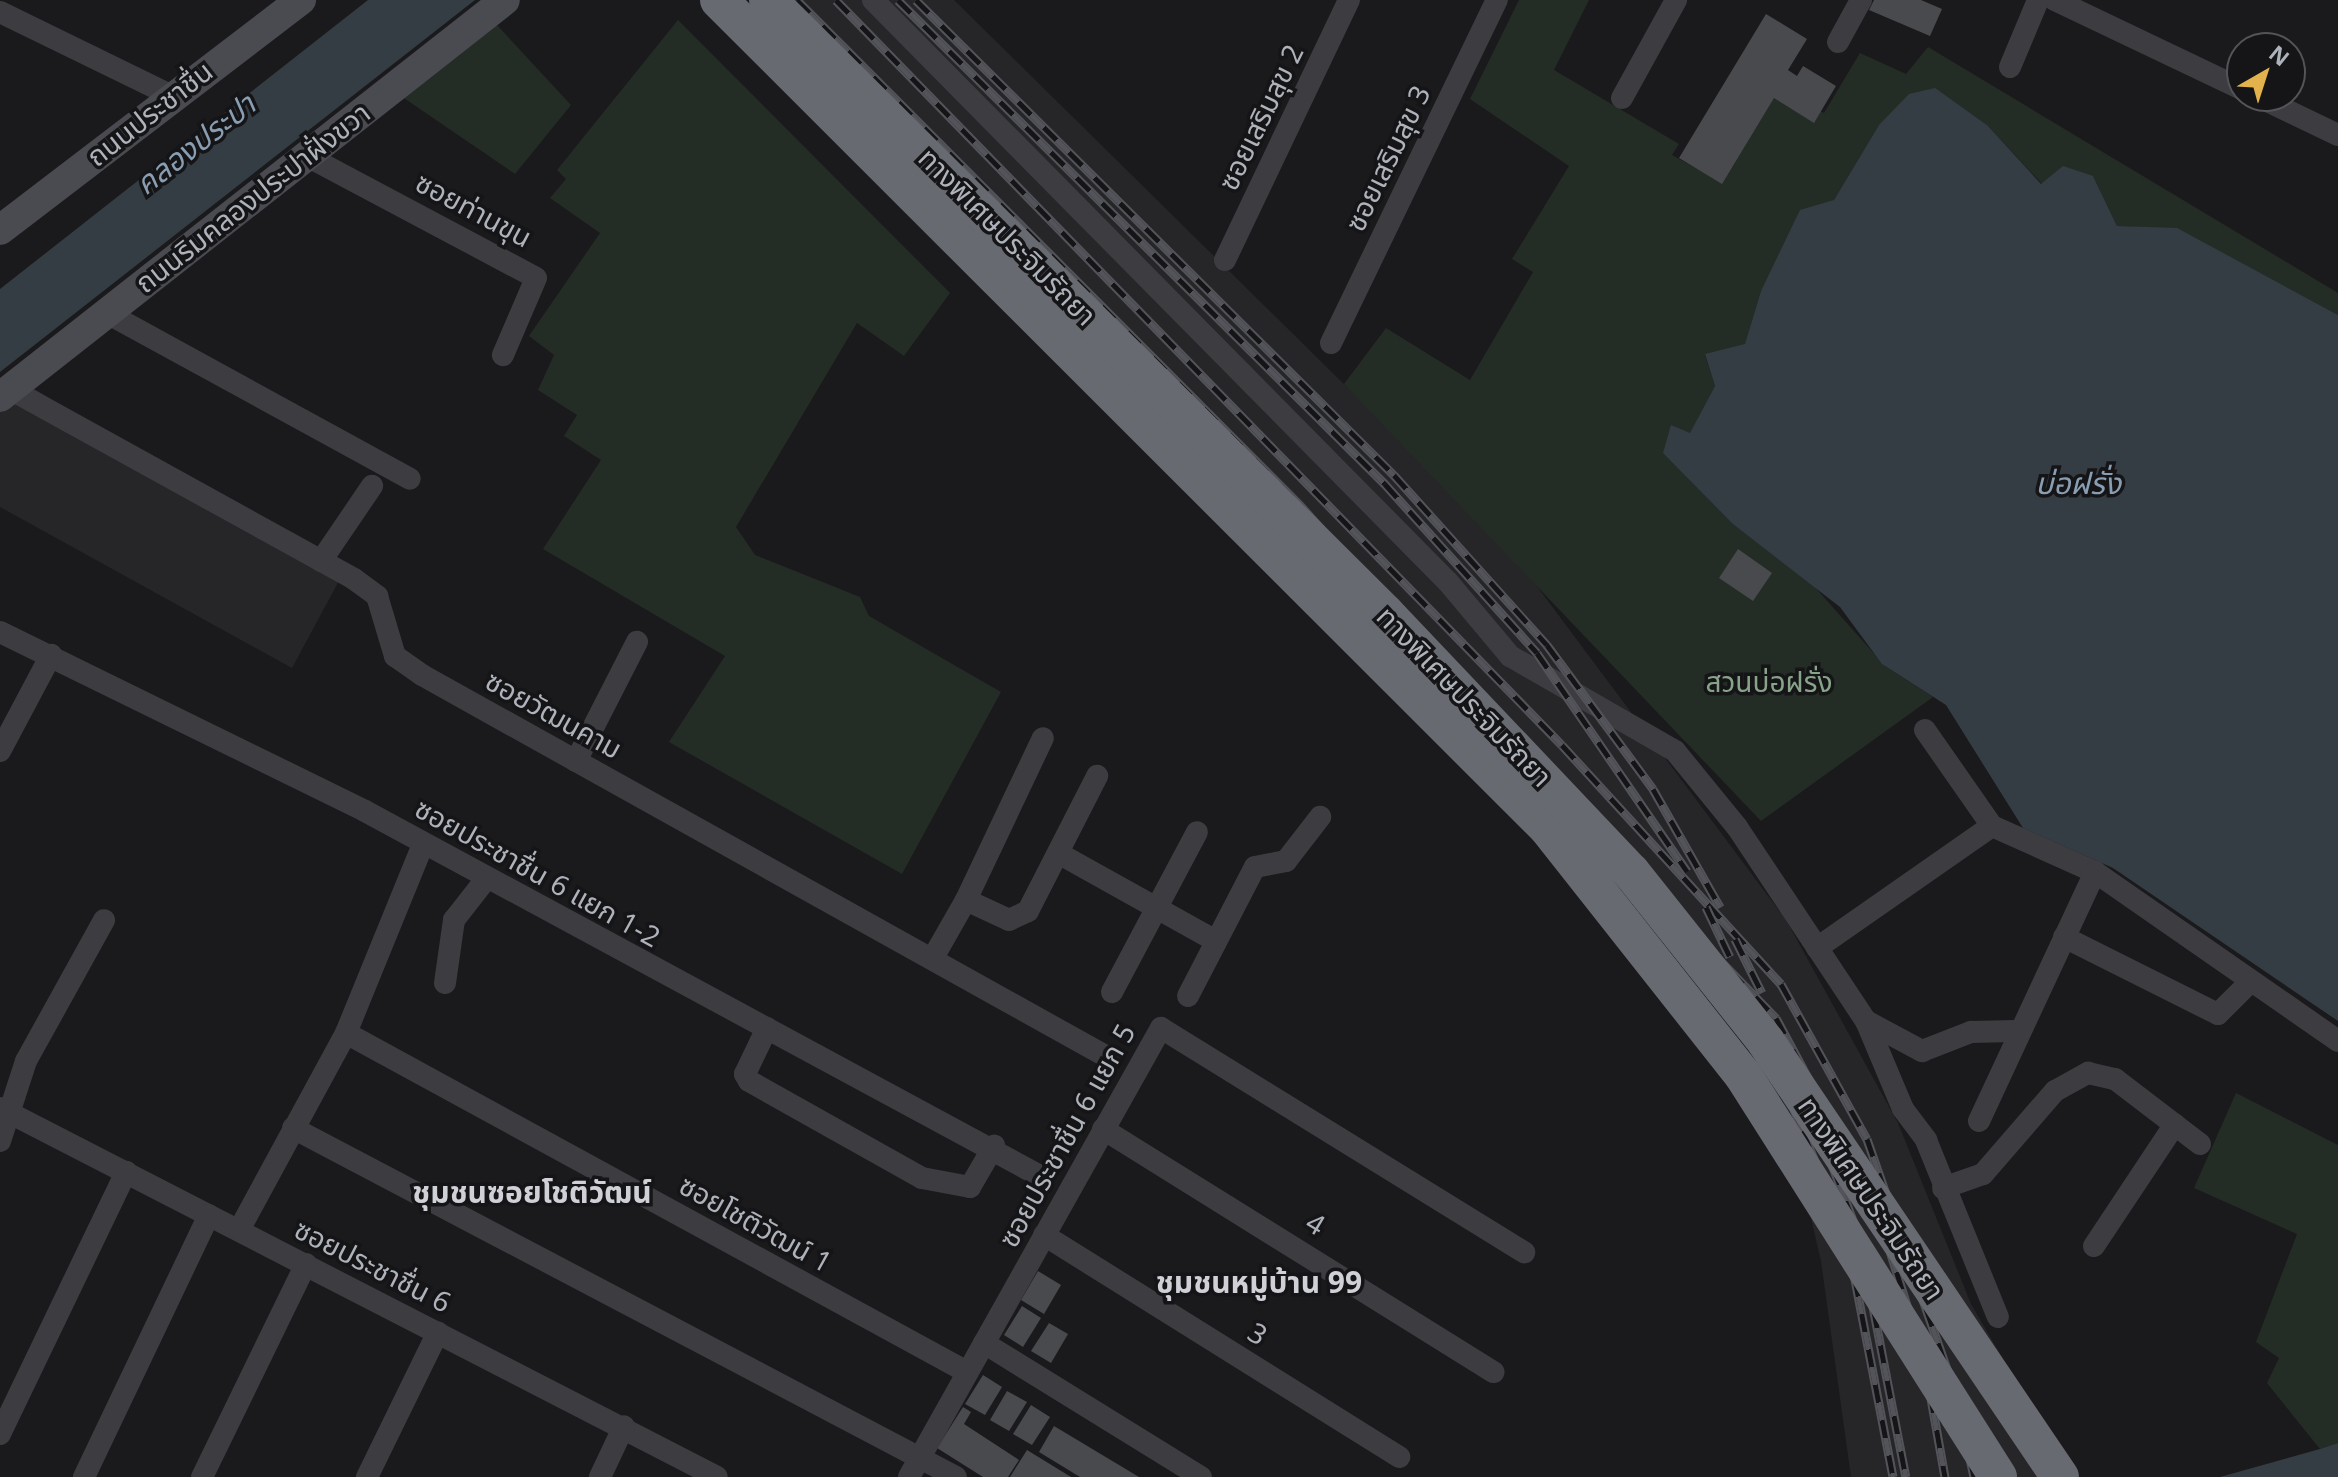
<!DOCTYPE html>
<html>
<head>
<meta charset="utf-8">
<style>
  body { margin:0 }
  #map { position:relative; width:2338px; height:1477px; overflow:hidden; background:#1a1a1c; font-family:"Noto Sans","Noto Sans Thai",sans-serif }
  div>[style] { position:absolute }
  [style*='--x'] { left:calc(var(--x)*1px); top:calc(var(--y)*1px); width:calc(var(--w)*1px); rotate:calc(var(--a)*1deg) }
  .built>* { inset:0; background:#262629 }
  .green>* { inset:0; background:#242c26 }
  .water>* { inset:0; background:#353d44 }
  .building>* { inset:0; background:#494a4e }
  .street>* { height:22px; margin:-11px; padding:0 11px; transform-origin:11px; border-radius:11px; background:#3c3c41 }
  .secondary>* { height:30px; margin:-15px; padding:0 15px; transform-origin:15px; border-radius:15px; background:#4a4b51 }
  .rail>* { height:9px; margin-top:-4.5px; transform-origin:0; background:repeating-linear-gradient(90deg,#151517 0 18px,#53545a 0 36px); box-sizing:border-box; border-block:2px solid #53545a }
  .highway-bridge>* { height:38px; margin:-19px; padding:0 19px; transform-origin:19px; border-radius:19px; background:#686a71 }
  span { translate:-50% -50%; white-space:nowrap; text-align:center; line-height:1.15; -webkit-text-stroke:7px #151517; paint-order:stroke }
  .street-label { font-size:28px; color:#aeb2ba }
  .park-label { font-size:28px; color:#87a389 }
  .water-label { font-size:30px; color:#899eb2; font-style:italic }
  .neighbourhood-label { font-size:30px; color:#cfd1d7; font-weight:700 }
  .north { position:absolute; left:2226px; top:32px; width:80px; height:80px; box-sizing:border-box; background:#151517; border:2px solid #525458; border-radius:50%; rotate:39deg; font-size:22px; font-weight:700; line-height:32px; text-align:center; color:#aeb2ba }
  .north::after { content:''; display:block; margin:auto; width:28px; height:36px; background:#e2b24c; clip-path:polygon(50% 0,100% 100%,50% 72%,0 100%) }
</style>
</head>
<body>
<div id="map">
  <div class="built">
    <div style="clip-path:polygon(780px 0,954px 0,1427px 466px,1536px 585px,1786px 920px,1898px 1123px,1971px 1304px,2072px 1477px,1851px 1477px,1821px 1261px,1782px 1095px,1683px 955px,1538px 785px)"></div>
    <div style="clip-path:polygon(28px 385px,340px 579px,292px 668px,0 507px,0 407px)"></div>
  </div>
  <div class="green">
    <div style="clip-path:polygon(1519px 0,1589px 0,1554px 70px,1679px 144px,1672px 155px,1712px 177px,1766px 85px,1824px 113px,1860px 53px,1906px 74px,1928px 47px,2338px 293px,2338px 315px,2177px 229px,2117px 226px,2093px 176px,2042px 184px,1988px 126px,1879px 125px,1834px 200px,1761px 291px,1745px 345px,1705px 355px,1715px 386px,1690px 434px,1671px 425px,1885px 666px,1933px 697px,1761px 821px,1344px 384px,1386px 328px,1470px 380px,1533px 272px,1512px 259px,1569px 166px,1470px 99px)"></div>
    <div style="clip-path:polygon(678px 20px,950px 293px,904px 356px,857px 323px,736px 527px,755px 555px,860px 597px,869px 616px,1001px 692px,902px 874px,669px 742px,725px 656px,543px 549px,601px 460px,564px 436px,577px 415px,538px 390px,554px 355px,529px 336px,600px 233px,550px 198px,566px 179px,557px 170px)"></div>
    <div style="clip-path:polygon(497px 25px,571px 105px,515px 174px,395px 92px)"></div>
    <div style="clip-path:polygon(2236px 1093px,2338px 1145px,2338px 1443px,2320px 1449px,2267px 1383px,2279px 1358px,2256px 1342px,2297px 1234px,2194px 1188px)"></div>
  </div>
  <div class="water">
    <div style="clip-path:polygon(368px 0,475px 0,0 372px,0 289px)"></div>
    <div style="clip-path:polygon(1935px 88px,1988px 126px,2041px 184px,2063px 166px,2093px 176px,2117px 226px,2177px 228px,2338px 315px,2338px 1021px,2113px 868px,2023px 828px,1946px 705px,1882px 664px,1840px 607px,1733px 524px,1663px 453px,1671px 425px,1690px 433px,1715px 386px,1705px 354px,1745px 344px,1761px 291px,1800px 210px,1834px 200px,1879px 125px,1909px 94px)"></div>
    <div style="clip-path:polygon(2338px 1443px,2338px 1477px,2220px 1477px,2320px 1449px)"></div>
  </div>
  <div class="building">
    <div style="clip-path:polygon(1874px 0,1921px 0,1942px 9px,1930px 36px,1869px 10px)"></div>
    <div style="clip-path:polygon(1766px 14px,1807px 39px,1788px 70px,1797px 76px,1803px 66px,1836px 86px,1814px 123px,1774px 98px,1722px 184px,1679px 158px)"></div>
    <div style="clip-path:polygon(1738px 549px,1772px 573px,1753px 601px,1719px 578px)"></div>
    <div style="clip-path:polygon(1038px 1271px,1061px 1285px,1044px 1314px,1021px 1300px)"></div>
    <div style="clip-path:polygon(1022px 1306px,1041px 1318px,1023px 1347px,1004px 1335px)"></div>
    <div style="clip-path:polygon(1049px 1323px,1068px 1334px,1051px 1363px,1031px 1351px)"></div>
    <div style="clip-path:polygon(983px 1375px,1002px 1387px,985px 1415px,965px 1404px)"></div>
    <div style="clip-path:polygon(1007px 1391px,1027px 1402px,1009px 1431px,990px 1420px)"></div>
    <div style="clip-path:polygon(1031px 1405px,1050px 1417px,1032px 1445px,1013px 1434px)"></div>
    <div style="clip-path:polygon(963px 1407px,971px 1412px,964px 1424px,1019px 1460px,1008px 1477px,983px 1477px,937px 1448px)"></div>
    <div style="clip-path:polygon(1054px 1426px,1139px 1477px,1080px 1477px,1039px 1452px)"></div>
    <div style="clip-path:polygon(1027px 1450px,1071px 1477px,1010px 1477px)"></div>
  </div>
  <div class="street">
    <div style="--x:873;--y:0;--w:818;--a:45.35"></div>
    <div style="--x:1448;--y:582;--w:97;--a:50"></div>
    <div style="--x:1510;--y:656;--w:190;--a:29.9"></div>
    <div style="--x:1675;--y:751;--w:98;--a:50.8"></div>
    <div style="--x:1737;--y:827;--w:233;--a:56.4"></div>
    <div style="--x:1866;--y:1021;--w:95;--a:67.2"></div>
    <div style="--x:1903;--y:1109;--w:39;--a:53"></div>
    <div style="--x:1926;--y:1140;--w:191;--a:67.9"></div>
    <div style="--x:2055;--y:0;--w:207;--a:25.5"></div>
    <div style="--x:0;--y:12;--w:189;--a:26"></div>
    <div style="--x:1838;--y:42;--w:48;--a:-61.3"></div>
    <div style="--x:2010;--y:67;--w:73;--a:-67.3"></div>
    <div style="--x:2257;--y:96;--w:90;--a:25.7"></div>
    <div style="--x:1622;--y:98;--w:112;--a:-61.1"></div>
    <div style="--x:307;--y:156;--w:259;--a:28"></div>
    <div style="--x:536;--y:278;--w:84;--a:113.2"></div>
    <div style="--x:1225;--y:260;--w:288;--a:-64.5"></div>
    <div style="--x:107;--y:313;--w:345;--a:28.7"></div>
    <div style="--x:1331;--y:343;--w:381;--a:-64.2"></div>
    <div style="--x:10;--y:389;--w:393;--a:28.9"></div>
    <div style="--x:354;--y:579;--w:29;--a:36"></div>
    <div style="--x:377;--y:596;--w:63;--a:73.3"></div>
    <div style="--x:395;--y:656;--w:33;--a:35"></div>
    <div style="--x:422;--y:675;--w:787;--a:29.14"></div>
    <div style="--x:321;--y:561;--w:91;--a:-55.8"></div>
    <div style="--x:0;--y:632;--w:407;--a:26.1"></div>
    <div style="--x:365;--y:811;--w:770;--a:28.4"></div>
    <div style="--x:1925;--y:730;--w:117;--a:55.1"></div>
    <div style="--x:1992;--y:826;--w:113;--a:24.1"></div>
    <div style="--x:2095;--y:872;--w:296;--a:34.8"></div>
    <div style="--x:0;--y:751;--w:109;--a:-62"></div>
    <div style="--x:576;--y:761;--w:134;--a:-62.9"></div>
    <div style="--x:1058;--y:853;--w:181;--a:29.1"></div>
    <div style="--x:966;--y:900;--w:179;--a:-64.6"></div>
    <div style="--x:2064;--y:937;--w:172;--a:26.6"></div>
    <div style="--x:2218;--y:1014;--w:45;--a:-45"></div>
    <div style="--x:1817;--y:948;--w:213;--a:-34.9"></div>
    <div style="--x:934;--y:956;--w:64;--a:-60.3"></div>
    <div style="--x:966;--y:900;--w:47;--a:24.9"></div>
    <div style="--x:1009;--y:920;--w:21;--a:-25"></div>
    <div style="--x:1028;--y:911;--w:152;--a:-62.9"></div>
    <div style="--x:445;--y:983;--w:64;--a:-81.9"></div>
    <div style="--x:454;--y:920;--w:52;--a:-52"></div>
    <div style="--x:1112;--y:992;--w:181;--a:-62"></div>
    <div style="--x:1188;--y:996;--w:145;--a:-62.6"></div>
    <div style="--x:1255;--y:867;--w:32;--a:-11"></div>
    <div style="--x:1286;--y:861;--w:56;--a:-52.3"></div>
    <div style="--x:1866;--y:1021;--w:64;--a:28.2"></div>
    <div style="--x:1922;--y:1051;--w:53;--a:-21.2"></div>
    <div style="--x:1971;--y:1032;--w:44;--a:-1.3"></div>
    <div style="--x:767;--y:1028;--w:51;--a:115.6"></div>
    <div style="--x:745;--y:1074;--w:8;--a:60"></div>
    <div style="--x:749;--y:1081;--w:198;--a:29.3"></div>
    <div style="--x:922;--y:1178;--w:49;--a:10.6"></div>
    <div style="--x:970;--y:1187;--w:48;--a:-59.7"></div>
    <div style="--x:346;--y:1033;--w:708;--a:28.63"></div>
    <div style="--x:0;--y:1108;--w:806;--a:27.23"></div>
    <div style="--x:1979;--y:1121;--w:275;--a:-65"></div>
    <div style="--x:293;--y:1128;--w:749;--a:27.76"></div>
    <div style="--x:1103;--y:1129;--w:460;--a:31.9"></div>
    <div style="--x:0;--y:1141;--w:84;--a:-72"></div>
    <div style="--x:26;--y:1061;--w:161;--a:-61"></div>
    <div style="--x:1943;--y:1188;--w:42;--a:-19.3"></div>
    <div style="--x:1983;--y:1174;--w:110;--a:-49.1"></div>
    <div style="--x:2055;--y:1091;--w:38;--a:-29"></div>
    <div style="--x:2088;--y:1073;--w:28;--a:13"></div>
    <div style="--x:2115;--y:1079;--w:107;--a:37.4"></div>
    <div style="--x:239;--y:1230;--w:224;--a:-61.5"></div>
    <div style="--x:346;--y:1033;--w:204;--a:-67.8"></div>
    <div style="--x:1044;--y:1235;--w:419;--a:32"></div>
    <div style="--x:2094;--y:1246;--w:146;--a:-56.4"></div>
    <div style="--x:984;--y:1343;--w:255;--a:31.7"></div>
    <div style="--x:0;--y:1434;--w:291;--a:-64.3"></div>
    <div style="--x:84;--y:1477;--w:290;--a:-64.5"></div>
    <div style="--x:202;--y:1477;--w:237;--a:-64"></div>
    <div style="--x:367;--y:1477;--w:161;--a:-63.9"></div>
    <div style="--x:600;--y:1477;--w:56;--a:-64.8"></div>
    <div style="--x:909;--y:1477;--w:515;--a:-60.7"></div>
    <div style="--x:1161;--y:1028;--w:427;--a:31.7"></div>
  </div>
  <div class="secondary">
    <div style="--x:0;--y:230;--w:379;--a:-37.4"></div>
    <div style="--x:0;--y:397;--w:642;--a:-38.17"></div>
  </div>
  <div class="rail">
    <div style="--x:797;--y:0;--w:713;--a:45.11"></div>
    <div style="--x:1300;--y:505;--w:382;--a:48.2"></div>
    <div style="--x:1555;--y:790;--w:318;--a:45.9"></div>
    <div style="--x:1776;--y:1018;--w:210;--a:61.8"></div>
    <div style="--x:1875;--y:1203;--w:164;--a:72.6"></div>
    <div style="--x:1924;--y:1359;--w:120;--a:79.9"></div>
    <div style="--x:836;--y:0;--w:1040;--a:45.74"></div>
    <div style="--x:1562;--y:745;--w:324;--a:47.5"></div>
    <div style="--x:1781;--y:984;--w:177;--a:61"></div>
    <div style="--x:1867;--y:1139;--w:271;--a:70.8"></div>
    <div style="--x:1956;--y:1395;--w:84;--a:77.6"></div>
    <div style="--x:898;--y:0;--w:687;--a:44.82"></div>
    <div style="--x:1385;--y:484;--w:227;--a:48"></div>
    <div style="--x:1537;--y:653;--w:265;--a:55.5"></div>
    <div style="--x:916;--y:0;--w:674;--a:44.82"></div>
    <div style="--x:1394;--y:475;--w:229;--a:48"></div>
    <div style="--x:1547;--y:645;--w:179;--a:53.6"></div>
    <div style="--x:1653;--y:789;--w:136;--a:60.4"></div>
    <div style="--x:1706;--y:907;--w:55;--a:64.4"></div>
    <div style="--x:1735;--y:939;--w:60;--a:63.4"></div>
    <div style="--x:1749;--y:997;--w:265;--a:68.1"></div>
    <div style="--x:1848;--y:1243;--w:238;--a:79.1"></div>
    <div style="--x:1795;--y:1066;--w:185;--a:69.4"></div>
    <div style="--x:1860;--y:1239;--w:242;--a:79.1"></div>
  </div>
  <div class="highway-bridge">
    <div style="--x:719;--y:0;--w:1170;--a:44.97"></div>
    <div style="--x:1547;--y:827;--w:316;--a:51.7"></div>
    <div style="--x:1743;--y:1075;--w:476;--a:57.6"></div>
    <div style="--x:768;--y:0;--w:870;--a:44.81"></div>
    <div style="--x:1385;--y:613;--w:357;--a:46.5"></div>
    <div style="--x:1631;--y:872;--w:217;--a:51.5"></div>
    <div style="--x:1766;--y:1042;--w:525;--a:55.95"></div>
  </div>
  <div class="street-label">
    <span style="left:149px;top:113px;rotate:-38deg">ถนนประชาชื่น</span>
    <span style="left:1260px;top:117px;rotate:-64deg">ซอยเสริมสุข 2</span>
    <span style="left:1387px;top:158px;rotate:-64deg">ซอยเสริมสุข 3</span>
    <span style="left:252px;top:197px;rotate:-38deg">ถนนริมคลองประปาฝั่งขวา</span>
    <span style="left:474px;top:209px;rotate:28deg">ซอยท่านขุน</span>
    <span style="left:1008px;top:236px;rotate:45deg">ทางพิเศษประจิมรัถยา</span>
    <span style="left:1465px;top:696px;rotate:46deg">ทางพิเศษประจิมรัถยา</span>
    <span style="left:554px;top:714px;rotate:29deg">ซอยวัฒนคาม</span>
    <span style="left:538px;top:872px;rotate:29deg">ซอยประชาชื่น 6 แยก 1-2</span>
    <span style="left:1066px;top:1135px;rotate:-61deg">ซอยประชาชื่น 6 แยก 5</span>
    <span style="left:1872px;top:1198px;rotate:56deg">ทางพิเศษประจิมรัถยา</span>
    <span style="left:756px;top:1223px;rotate:29deg">ซอยโชติวัฒน์ 1</span>
    <span style="left:1316px;top:1223px;rotate:31deg">4</span>
    <span style="left:373px;top:1265px;rotate:27deg">ซอยประชาชื่น 6</span>
    <span style="left:1258px;top:1333px;rotate:32deg">3</span>
  </div>
  <div class="park-label">
    <span style="left:1769px;top:681px">สวนบ่อฝรั่ง</span>
  </div>
  <div class="water-label">
    <span style="left:195px;top:144px;rotate:-38deg">คลองประปา</span>
    <span style="left:2078px;top:483px">บ่อฝรั่ง</span>
  </div>
  <div class="neighbourhood-label">
    <span style="left:532px;top:1192px">ชุมชนซอยโชติวัฒน์</span>
    <span style="left:1259px;top:1282px">ชุมชนหมู่บ้าน 99</span>
  </div>
  <div class="north">N</div>
</div>
</body>
</html>
